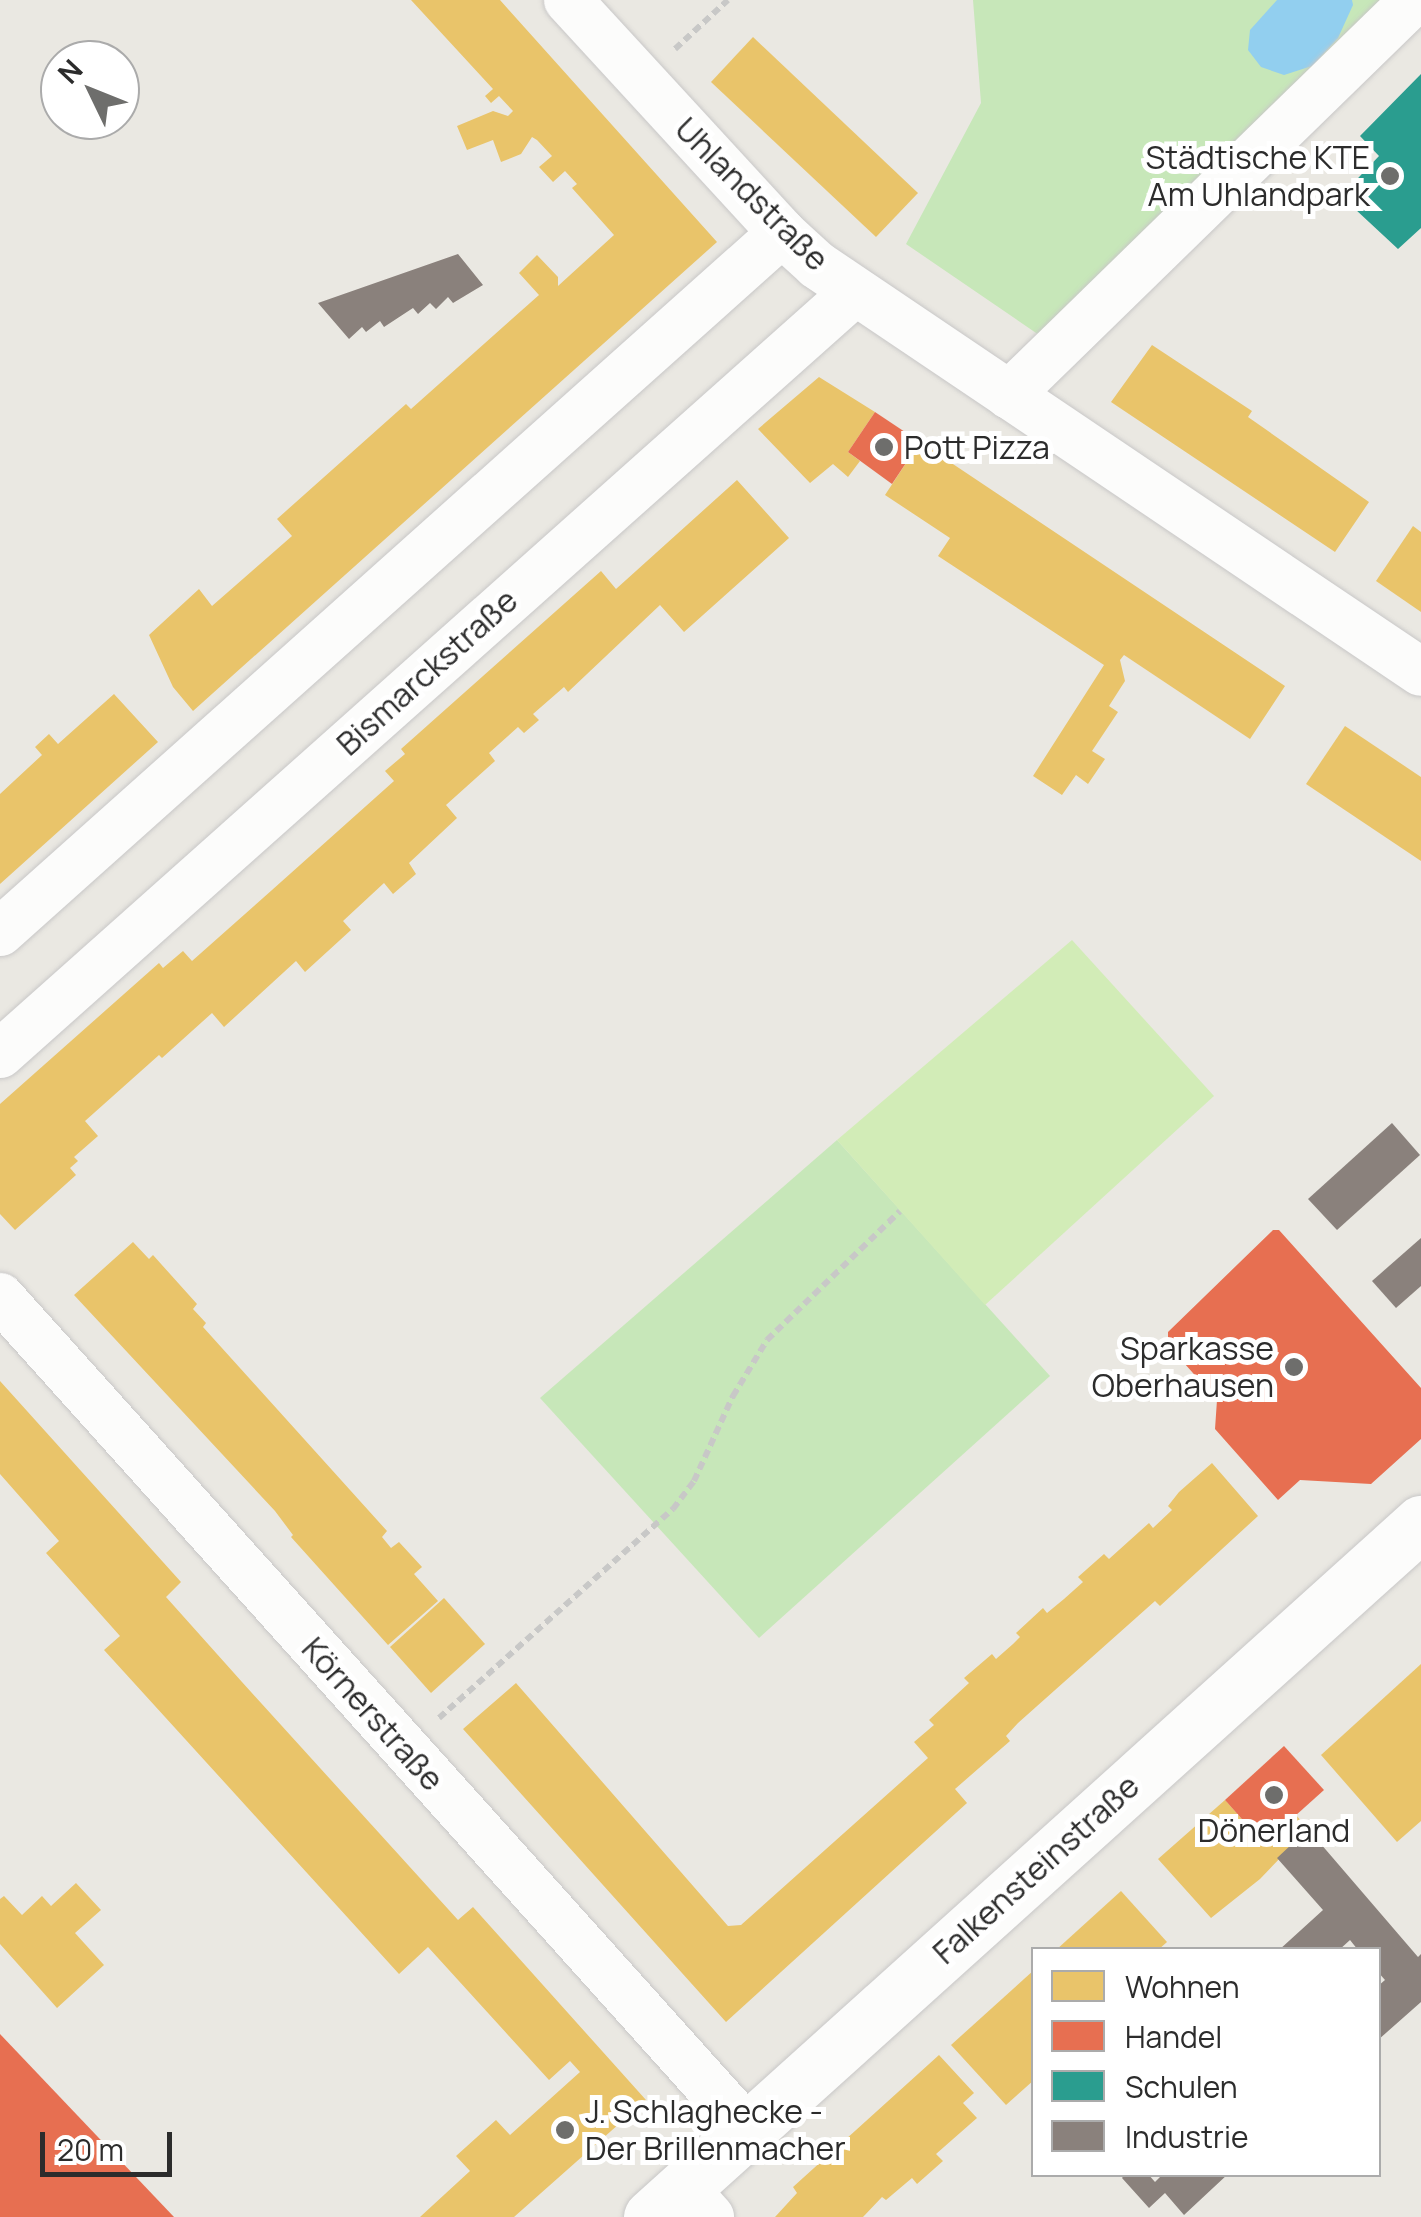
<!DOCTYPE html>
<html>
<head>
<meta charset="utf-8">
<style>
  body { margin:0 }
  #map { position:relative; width:1421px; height:2217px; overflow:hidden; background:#eae8e2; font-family:Manrope,sans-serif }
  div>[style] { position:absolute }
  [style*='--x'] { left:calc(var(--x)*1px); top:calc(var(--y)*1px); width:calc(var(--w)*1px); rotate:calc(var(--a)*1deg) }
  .green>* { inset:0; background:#c7e7b9 }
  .pitch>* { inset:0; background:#d2ecb7 }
  .water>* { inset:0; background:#92cfef }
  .homes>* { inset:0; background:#e9c46a }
  .shops>* { inset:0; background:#e76f51 }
  .schools>* { inset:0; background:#2a9d8f }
  .industry>* { inset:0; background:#8a817c }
  .path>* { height:6px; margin-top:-3px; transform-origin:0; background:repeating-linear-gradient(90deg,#c8c8c7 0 8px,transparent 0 13px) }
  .roads { filter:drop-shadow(0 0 2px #c8c7c7) drop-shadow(0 0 2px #c8c7c7) }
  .street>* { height:48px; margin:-24px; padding:0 24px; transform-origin:24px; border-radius:24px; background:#fcfcfb }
  .secondary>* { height:55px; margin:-27.5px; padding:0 27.5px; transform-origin:27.5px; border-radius:27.5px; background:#fcfcfb }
  .dots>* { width:28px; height:28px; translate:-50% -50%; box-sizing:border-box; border:5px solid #fff; border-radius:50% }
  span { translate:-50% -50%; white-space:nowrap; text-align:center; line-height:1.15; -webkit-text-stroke:10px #fff; paint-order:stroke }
  .poi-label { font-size:32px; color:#2c2c2c }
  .right { translate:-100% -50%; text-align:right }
  .left { translate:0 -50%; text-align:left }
  .street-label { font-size:32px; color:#2c2c2c }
  .legend { position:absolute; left:1031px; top:1947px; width:350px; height:230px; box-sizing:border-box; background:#fff; border:2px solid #ababab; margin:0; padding:12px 18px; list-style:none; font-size:30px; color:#2c2c2c }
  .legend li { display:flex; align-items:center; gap:20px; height:50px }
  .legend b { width:50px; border:2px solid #ababab }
  .north { position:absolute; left:40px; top:40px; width:100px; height:100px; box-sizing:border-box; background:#fff; border:2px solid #ababab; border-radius:50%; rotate:313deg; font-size:28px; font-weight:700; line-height:40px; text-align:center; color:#2c2c2c }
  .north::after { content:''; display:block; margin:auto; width:35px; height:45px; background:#6e6e6c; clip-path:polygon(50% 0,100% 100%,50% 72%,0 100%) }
  .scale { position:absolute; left:40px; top:2132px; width:132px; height:45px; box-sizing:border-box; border:5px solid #2c2c2c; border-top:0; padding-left:12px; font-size:30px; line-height:35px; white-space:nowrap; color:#2c2c2c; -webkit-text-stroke:8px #fff; paint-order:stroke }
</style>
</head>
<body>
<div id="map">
  <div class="green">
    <div style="clip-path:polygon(973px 0,1393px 0,1061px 350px,906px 244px,981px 103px)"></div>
    <div style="clip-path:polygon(837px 1140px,1050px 1376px,759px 1638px,540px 1398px)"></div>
  </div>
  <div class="pitch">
    <div style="clip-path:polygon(1072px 940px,1214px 1096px,985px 1305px,837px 1140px)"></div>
  </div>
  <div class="water">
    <div style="clip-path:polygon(1277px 0,1352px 0,1353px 5px,1338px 38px,1312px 66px,1284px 75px,1261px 67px,1248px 50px,1250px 30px)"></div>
  </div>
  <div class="homes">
    <div style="clip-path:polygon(411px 0,500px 0,717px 242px,193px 711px,173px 687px,149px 635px,199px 589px,212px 606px,292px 536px,277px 519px,406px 404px,411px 409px,539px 295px,519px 273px,537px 255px,558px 277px,558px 286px,614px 235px,572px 188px,577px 184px,565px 171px,553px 182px,539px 167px,552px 156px,537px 140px,532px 137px,521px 154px,501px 162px,493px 140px,467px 150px,457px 126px,493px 111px,508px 116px,513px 111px,499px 96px,491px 103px,485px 96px,493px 89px)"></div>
    <div style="clip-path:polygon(753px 37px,918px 193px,876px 237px,711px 82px)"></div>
    <div style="clip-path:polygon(1152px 345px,1252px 411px,1248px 417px,1369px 502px,1335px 552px,1111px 402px)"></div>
    <div style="clip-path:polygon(819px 377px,875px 412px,848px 452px,860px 461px,848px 477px,833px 464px,810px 483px,758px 429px)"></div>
    <div style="clip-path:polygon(920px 442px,1285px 686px,1250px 739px,1124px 655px,1120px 660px,1125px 681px,1109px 706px,1118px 712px,1092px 751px,1105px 759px,1088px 784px,1076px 775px,1062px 795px,1033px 776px,1104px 665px,938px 556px,950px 538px,885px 495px)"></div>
    <div style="clip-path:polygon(737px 480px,789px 538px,684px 632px,660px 605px,568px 692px,564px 687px,533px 714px,539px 720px,524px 733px,518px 727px,489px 753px,495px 761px,446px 805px,457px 818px,409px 863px,416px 874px,393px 894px,384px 883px,343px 921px,351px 930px,305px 972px,296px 961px,224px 1027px,212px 1013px,162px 1058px,159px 1055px,85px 1121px,98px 1136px,74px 1157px,78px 1161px,70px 1168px,76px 1175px,15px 1230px,0 1214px,0 1104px,159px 963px,163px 968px,183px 951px,192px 961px,272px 890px,394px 781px,385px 771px,405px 754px,401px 749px,601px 571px,616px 589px)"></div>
    <div style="clip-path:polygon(1413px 526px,1421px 532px,1421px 612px,1376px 581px)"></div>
    <div style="clip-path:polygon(114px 694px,158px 742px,0 884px,0 794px,42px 755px,35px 747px,49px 734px,58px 744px)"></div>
    <div style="clip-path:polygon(1345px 726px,1421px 777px,1421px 861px,1306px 784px)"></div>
    <div style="clip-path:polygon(133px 1242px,149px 1259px,153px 1255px,197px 1304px,193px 1309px,206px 1323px,203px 1327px,387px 1531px,382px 1537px,391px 1548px,399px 1542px,422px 1567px,414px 1574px,438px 1601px,388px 1645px,291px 1537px,293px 1535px,275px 1511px,74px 1295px)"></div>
    <div style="clip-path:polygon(0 1381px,181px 1582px,166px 1597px,242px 1682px,458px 1920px,473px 1907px,646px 2100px,514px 2217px,420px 2217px,470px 2171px,456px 2156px,496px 2120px,510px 2135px,580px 2072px,570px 2061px,549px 2080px,428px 1947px,399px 1974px,104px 1650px,120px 1636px,46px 1553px,59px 1541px,0 1474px)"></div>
    <div style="clip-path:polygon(1212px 1463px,1258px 1516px,1160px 1606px,1155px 1601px,1018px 1723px,1006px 1736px,1010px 1741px,955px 1789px,967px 1803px,726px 2022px,463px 1729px,516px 1683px,728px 1926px,741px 1925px,928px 1758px,914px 1742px,934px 1725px,929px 1720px,969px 1683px,964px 1678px,992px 1654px,996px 1659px,1013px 1644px,1020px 1637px,1016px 1633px,1043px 1608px,1047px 1613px,1064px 1599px,1083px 1582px,1078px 1577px,1104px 1554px,1109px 1559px,1149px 1523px,1153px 1528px,1172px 1510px,1168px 1506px,1179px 1492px)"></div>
    <div style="clip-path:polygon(444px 1598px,485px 1644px,431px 1693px,390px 1647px)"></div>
    <div style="clip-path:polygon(1421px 1664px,1421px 1821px,1397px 1842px,1321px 1755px)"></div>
    <div style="clip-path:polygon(1225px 1800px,1264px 1844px,1296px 1815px,1308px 1829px,1260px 1879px,1211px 1918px,1158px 1859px)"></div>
    <div style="clip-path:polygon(76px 1883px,101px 1910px,75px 1933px,104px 1965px,57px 2008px,0 1944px,0 1899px,4px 1896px,22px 1915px,42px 1896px,51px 1906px)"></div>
    <div style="clip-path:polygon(1121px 1891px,1167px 1942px,1158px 1950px,1056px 1950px)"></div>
    <div style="clip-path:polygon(1034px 1970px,1034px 2080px,1006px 2105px,951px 2045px)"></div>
    <div style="clip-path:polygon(939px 2055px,974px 2093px,963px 2103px,977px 2118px,936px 2154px,943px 2161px,917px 2184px,912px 2178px,886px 2200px,882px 2197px,863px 2217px,775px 2217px,797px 2193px,793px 2187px)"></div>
  </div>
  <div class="shops">
    <div style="clip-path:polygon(875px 412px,920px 442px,892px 484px,848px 452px)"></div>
    <div style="clip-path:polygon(1273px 1230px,1279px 1230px,1421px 1388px,1421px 1439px,1371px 1484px,1300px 1480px,1278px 1500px,1215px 1429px,1217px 1400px,1168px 1345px,1168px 1332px)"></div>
    <div style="clip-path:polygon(1284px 1746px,1324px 1790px,1264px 1844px,1225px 1800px)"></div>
    <div style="clip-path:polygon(0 2034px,174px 2217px,0 2217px)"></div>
  </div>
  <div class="schools">
    <div style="clip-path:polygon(1421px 74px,1421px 228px,1398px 249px,1341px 196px,1379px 156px,1360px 136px)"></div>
  </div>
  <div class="industry">
    <div style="clip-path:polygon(458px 254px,483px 285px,453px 303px,448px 297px,436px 309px,430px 303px,418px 314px,413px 308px,384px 327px,380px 321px,366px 332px,362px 327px,349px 339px,318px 303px)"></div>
    <div style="clip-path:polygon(1392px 1123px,1420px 1155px,1337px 1230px,1308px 1199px)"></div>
    <div style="clip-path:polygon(1421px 1238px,1421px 1286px,1396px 1308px,1372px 1281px)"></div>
    <div style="clip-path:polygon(1308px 1829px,1418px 1957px,1421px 1954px,1421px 2002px,1378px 2040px,1378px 1986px,1385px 1980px,1378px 1972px,1378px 1950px,1358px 1950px,1350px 1940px,1339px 1950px,1279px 1950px,1323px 1910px,1277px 1858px)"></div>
    <div style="clip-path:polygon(1125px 2174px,1148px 2174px,1155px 2182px,1163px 2174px,1228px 2174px,1184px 2215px,1165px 2193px,1149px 2208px,1122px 2178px)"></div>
  </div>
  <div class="path">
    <div style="--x:675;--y:49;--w:72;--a:-42.8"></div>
    <div style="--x:439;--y:1718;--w:314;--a:-41.8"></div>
    <div style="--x:673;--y:1509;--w:35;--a:-53"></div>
    <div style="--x:694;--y:1481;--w:94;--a:-65.4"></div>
    <div style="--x:733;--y:1396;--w:66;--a:-58.7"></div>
    <div style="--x:767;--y:1340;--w:185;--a:-44.1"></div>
  </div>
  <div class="roads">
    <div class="street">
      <div style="--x:568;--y:0;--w:316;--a:47.4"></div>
      <div style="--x:782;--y:233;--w:47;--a:42.4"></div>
      <div style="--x:817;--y:265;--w:728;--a:33.97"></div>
      <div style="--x:1009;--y:395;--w:566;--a:-44.28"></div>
      <div style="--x:0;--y:932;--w:1049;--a:-41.79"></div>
      <div style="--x:0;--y:1054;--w:1145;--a:-41.71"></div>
      <div style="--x:0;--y:1297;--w:1118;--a:48.08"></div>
      <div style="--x:684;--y:2188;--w:39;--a:48"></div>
    </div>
    <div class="secondary">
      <div style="--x:651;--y:2217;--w:1037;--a:-42.03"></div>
    </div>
  </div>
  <div class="dots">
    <div style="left:1390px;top:176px;background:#6e6e6c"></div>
    <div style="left:884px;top:447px;background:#6e6e6c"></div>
    <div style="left:1294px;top:1367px;background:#6e6e6c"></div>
    <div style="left:1274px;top:1795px;background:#6e6e6c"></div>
    <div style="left:565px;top:2130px;background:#6e6e6c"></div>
  </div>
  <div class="poi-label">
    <span class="right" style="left:1370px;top:176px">Städtische KTE<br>Am Uhlandpark</span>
    <span class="left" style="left:904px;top:447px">Pott Pizza</span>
    <span class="right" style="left:1274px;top:1367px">Sparkasse<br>Oberhausen</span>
    <span style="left:1274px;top:1830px">Dönerland</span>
    <span class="left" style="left:585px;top:2130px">J. Schlaghecke -<br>Der Brillenmacher</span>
  </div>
  <div class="street-label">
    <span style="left:752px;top:194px;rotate:45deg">Uhlandstraße</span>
    <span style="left:427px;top:672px;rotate:-42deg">Bismarckstraße</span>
    <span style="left:373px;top:1714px;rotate:48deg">Körnerstraße</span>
    <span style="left:1036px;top:1869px;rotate:-42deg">Falkensteinstraße</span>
  </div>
  <ul class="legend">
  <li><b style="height:28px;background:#e9c46a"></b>Wohnen</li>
  <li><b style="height:28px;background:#e76f51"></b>Handel</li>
  <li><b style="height:28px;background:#2a9d8f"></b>Schulen</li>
  <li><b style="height:28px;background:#8a817c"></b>Industrie</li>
  </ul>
  <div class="north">N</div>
  <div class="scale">20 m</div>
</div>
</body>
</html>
